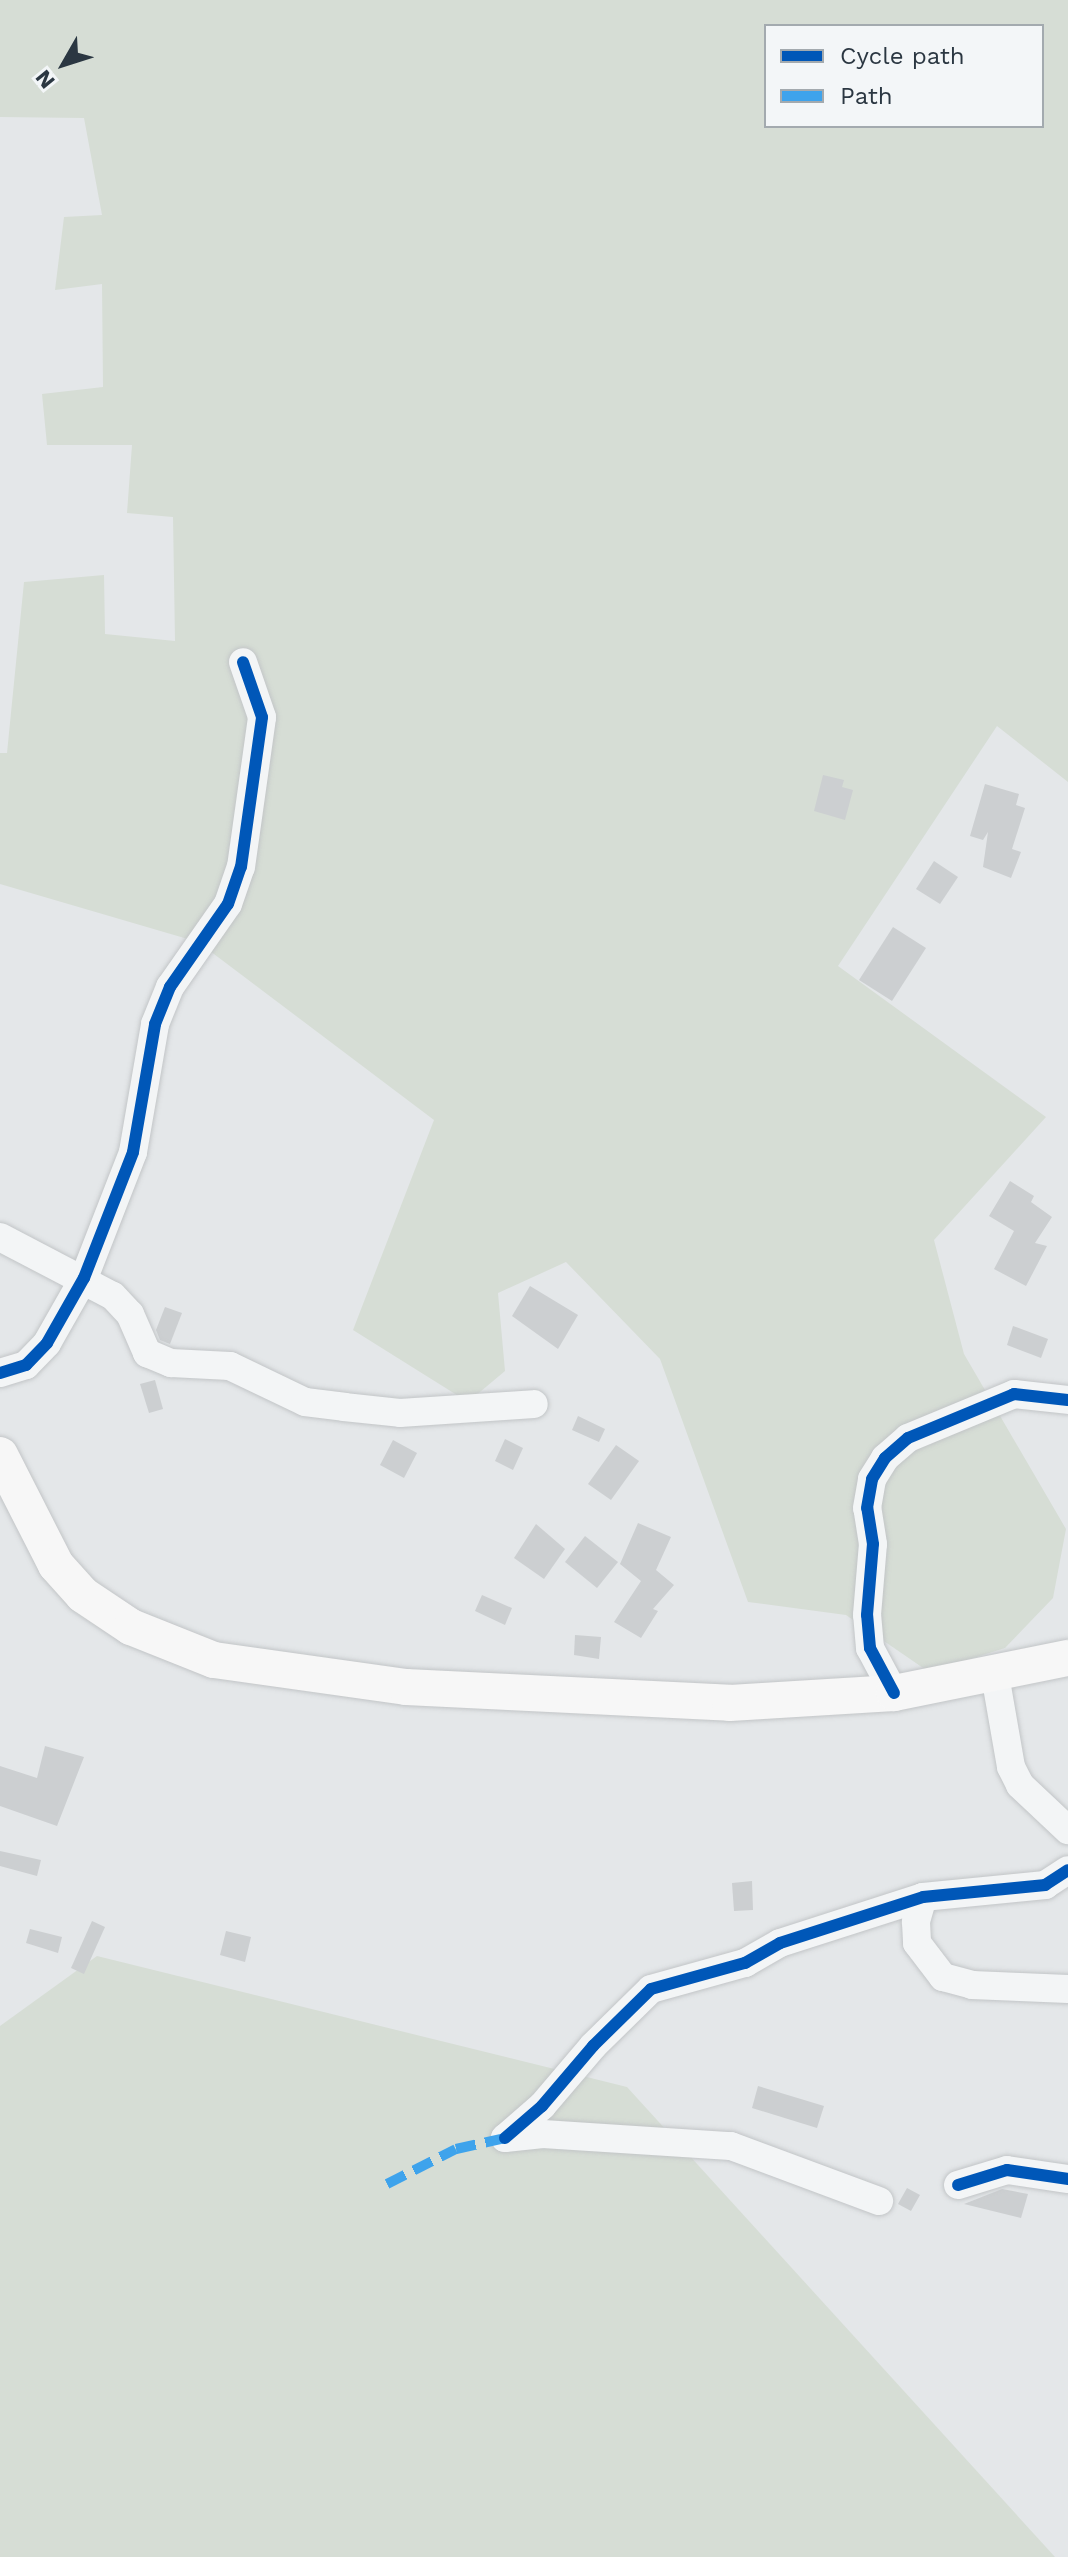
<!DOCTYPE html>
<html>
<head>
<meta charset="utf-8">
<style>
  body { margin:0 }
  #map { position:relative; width:1068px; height:2557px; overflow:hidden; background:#e4e7e9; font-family:"Work Sans",sans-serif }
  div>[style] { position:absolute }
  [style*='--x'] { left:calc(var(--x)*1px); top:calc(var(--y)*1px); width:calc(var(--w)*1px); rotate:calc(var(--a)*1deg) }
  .green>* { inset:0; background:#d6ddd5 }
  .building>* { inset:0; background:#cccfd1 }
  .roads { filter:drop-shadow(0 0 2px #c2c5c7) drop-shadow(0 0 2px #c2c5c7) }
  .minor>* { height:28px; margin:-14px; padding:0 14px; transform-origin:14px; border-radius:14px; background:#f3f5f6 }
  .major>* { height:36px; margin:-18px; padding:0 18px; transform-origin:18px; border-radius:18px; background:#f7f7f7 }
  .quiet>* { height:10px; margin-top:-5px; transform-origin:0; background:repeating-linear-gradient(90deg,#3ea3ec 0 20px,transparent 0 30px) }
  .cycleway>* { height:12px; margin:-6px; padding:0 6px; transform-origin:6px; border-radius:6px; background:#0057b8 }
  span { translate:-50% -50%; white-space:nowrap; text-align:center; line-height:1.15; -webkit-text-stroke:8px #f3f6f8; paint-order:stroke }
  .legend { position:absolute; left:764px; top:24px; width:280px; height:104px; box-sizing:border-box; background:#f3f6f8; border:2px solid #a3aaaf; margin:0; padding:10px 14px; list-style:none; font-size:24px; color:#2b3742 }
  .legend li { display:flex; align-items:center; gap:16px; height:40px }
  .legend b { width:40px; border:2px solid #a3aaaf }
  .north { position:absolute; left:24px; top:24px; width:80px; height:80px; -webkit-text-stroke:6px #f3f6f8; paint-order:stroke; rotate:231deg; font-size:22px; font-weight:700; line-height:32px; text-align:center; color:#2b3742 }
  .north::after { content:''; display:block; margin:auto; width:28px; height:36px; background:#2b3742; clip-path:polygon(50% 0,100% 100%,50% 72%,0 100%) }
</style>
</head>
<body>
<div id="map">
  <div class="green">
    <div style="clip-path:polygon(evenodd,0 0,1068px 0,1068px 782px,997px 726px,838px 966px,1046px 1117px,934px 1240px,964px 1354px,1066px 1529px,1053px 1598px,1005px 1648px,929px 1672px,846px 1615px,748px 1602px,660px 1359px,566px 1262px,498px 1293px,505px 1371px,468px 1402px,353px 1330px,434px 1120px,198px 942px,0 884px,0 753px,7px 753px,24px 582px,104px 575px,105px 634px,175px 641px,173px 517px,127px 513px,132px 445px,47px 445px,42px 394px,103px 387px,102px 284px,55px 290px,64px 217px,102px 215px,84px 118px,0 117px,0 0,766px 26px,1042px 26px,1042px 126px,766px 126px,766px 26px)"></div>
    <div style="clip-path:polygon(97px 1956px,627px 2087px,1055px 2557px,0 2557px,0 2026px)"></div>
  </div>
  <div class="building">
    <div style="clip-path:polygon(823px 775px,844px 780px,842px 787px,853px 790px,845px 820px,814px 811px)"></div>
    <div style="clip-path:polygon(985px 784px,1019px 794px,1016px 805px,1025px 808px,1012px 849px,1021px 852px,1011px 878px,983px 867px,988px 832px,983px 840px,970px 836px)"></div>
    <div style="clip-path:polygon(934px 861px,958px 877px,940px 904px,916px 889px)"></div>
    <div style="clip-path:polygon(893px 927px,926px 948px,892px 1001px,859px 980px)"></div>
    <div style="clip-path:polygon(1010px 1181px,1034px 1196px,1031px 1202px,1052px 1217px,1035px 1243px,1047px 1246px,1026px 1286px,994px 1269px,1014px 1231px,989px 1216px)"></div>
    <div style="clip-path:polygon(530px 1286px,578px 1315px,558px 1349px,512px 1316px)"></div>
    <div style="clip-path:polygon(165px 1307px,182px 1313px,170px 1344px,160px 1340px,156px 1330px)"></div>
    <div style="clip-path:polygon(1013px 1326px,1048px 1339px,1041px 1358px,1007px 1345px)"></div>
    <div style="clip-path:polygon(155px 1380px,163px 1409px,149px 1413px,140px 1384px)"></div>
    <div style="clip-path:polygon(578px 1416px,605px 1429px,599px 1442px,572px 1430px)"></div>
    <div style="clip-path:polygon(505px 1439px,523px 1448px,513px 1470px,495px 1461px)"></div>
    <div style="clip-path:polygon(393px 1440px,417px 1453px,404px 1478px,380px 1465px)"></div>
    <div style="clip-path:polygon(616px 1445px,639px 1461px,611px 1500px,588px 1484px)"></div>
    <div style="clip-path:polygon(638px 1523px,671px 1537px,656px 1570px,674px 1585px,653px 1609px,658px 1611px,641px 1638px,614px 1622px,641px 1581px,620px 1564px)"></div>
    <div style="clip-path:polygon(536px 1524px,565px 1549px,544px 1579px,514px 1558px)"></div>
    <div style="clip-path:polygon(585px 1536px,618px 1562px,597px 1588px,565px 1562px)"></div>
    <div style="clip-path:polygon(482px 1595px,512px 1608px,505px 1625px,475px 1611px)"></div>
    <div style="clip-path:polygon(575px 1635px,601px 1637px,599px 1659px,574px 1655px)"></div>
    <div style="clip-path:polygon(45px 1746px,84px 1757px,57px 1826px,0 1806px,0 1766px,37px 1778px)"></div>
    <div style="clip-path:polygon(0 1851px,41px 1860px,37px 1876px,0 1866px)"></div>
    <div style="clip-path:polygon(752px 1881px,753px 1910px,734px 1911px,732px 1883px)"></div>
    <div style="clip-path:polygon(92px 1921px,105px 1927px,84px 1974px,71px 1968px)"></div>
    <div style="clip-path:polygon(30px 1929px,62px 1937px,58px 1953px,26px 1943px)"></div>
    <div style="clip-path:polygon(226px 1931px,251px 1937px,245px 1962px,220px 1955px)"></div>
    <div style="clip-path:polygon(758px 2086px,824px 2106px,817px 2128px,752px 2108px)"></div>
    <div style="clip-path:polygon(907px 2188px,920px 2195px,911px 2211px,898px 2204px)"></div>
    <div style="clip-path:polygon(1002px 2189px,1028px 2194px,1021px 2218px,964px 2204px)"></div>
  </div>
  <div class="roads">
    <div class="minor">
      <div style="--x:0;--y:1237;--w:127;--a:27.6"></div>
      <div style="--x:113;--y:1296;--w:25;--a:47"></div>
      <div style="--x:130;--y:1314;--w:43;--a:66.4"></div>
      <div style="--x:147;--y:1353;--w:26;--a:23"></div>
      <div style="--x:171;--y:1363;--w:59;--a:2.9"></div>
      <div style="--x:230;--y:1366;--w:83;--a:25.6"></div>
      <div style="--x:305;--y:1402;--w:39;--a:7"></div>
      <div style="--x:344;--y:1407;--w:56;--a:6.1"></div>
      <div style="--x:400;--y:1413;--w:134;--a:-3.8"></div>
      <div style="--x:0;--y:1373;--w:27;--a:-17"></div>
      <div style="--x:26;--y:1365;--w:30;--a:-46"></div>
      <div style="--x:47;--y:1343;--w:75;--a:-60.4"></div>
      <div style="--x:84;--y:1278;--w:135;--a:-68.7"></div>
      <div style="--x:133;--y:1152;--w:130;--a:-80.2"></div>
      <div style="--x:155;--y:1024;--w:40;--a:-68"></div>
      <div style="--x:170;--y:987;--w:101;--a:-55.1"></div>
      <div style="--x:228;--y:904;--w:39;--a:-71"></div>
      <div style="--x:241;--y:867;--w:151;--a:-82"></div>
      <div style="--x:262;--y:717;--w:58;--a:-109.1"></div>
      <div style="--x:995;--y:1675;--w:93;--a:80.1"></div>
      <div style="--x:1011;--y:1767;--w:20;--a:63"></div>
      <div style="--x:1020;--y:1785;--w:66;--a:43.2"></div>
      <div style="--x:894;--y:1693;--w:51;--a:-118.1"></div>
      <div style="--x:870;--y:1648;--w:33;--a:-95"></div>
      <div style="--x:867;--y:1615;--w:71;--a:-85.2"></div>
      <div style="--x:873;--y:1544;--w:36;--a:-99"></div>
      <div style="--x:867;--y:1508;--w:29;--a:-80"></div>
      <div style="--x:872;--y:1479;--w:25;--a:-58"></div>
      <div style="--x:885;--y:1458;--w:30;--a:-41"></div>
      <div style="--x:908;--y:1438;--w:115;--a:-22.5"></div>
      <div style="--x:1014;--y:1394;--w:54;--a:6.3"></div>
      <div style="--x:923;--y:1897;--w:26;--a:106"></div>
      <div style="--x:916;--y:1922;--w:21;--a:87"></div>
      <div style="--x:917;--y:1943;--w:43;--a:52.6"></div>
      <div style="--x:943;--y:1977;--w:30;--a:15"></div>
      <div style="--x:972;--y:1985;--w:96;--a:2.4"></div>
      <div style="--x:505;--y:2138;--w:49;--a:-40.9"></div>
      <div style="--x:542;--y:2106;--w:79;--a:-49.6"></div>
      <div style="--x:593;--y:2046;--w:81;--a:-44.5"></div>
      <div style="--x:651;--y:1989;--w:98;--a:-15.5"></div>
      <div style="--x:745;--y:1963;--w:40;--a:-29.7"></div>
      <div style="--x:780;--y:1943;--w:150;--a:-17.8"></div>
      <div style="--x:923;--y:1897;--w:123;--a:-5.6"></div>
      <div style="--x:1045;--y:1885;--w:27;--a:-33"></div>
      <div style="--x:505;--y:2138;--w:38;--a:-6"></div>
      <div style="--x:543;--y:2134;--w:188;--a:3.7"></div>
      <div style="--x:731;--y:2146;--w:158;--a:20.4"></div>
      <div style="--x:958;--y:2185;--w:51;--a:-17"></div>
      <div style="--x:1007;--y:2170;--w:62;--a:8.4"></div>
    </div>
    <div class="major">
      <div style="--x:0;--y:1455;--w:123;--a:63"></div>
      <div style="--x:56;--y:1565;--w:40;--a:48"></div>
      <div style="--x:83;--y:1595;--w:58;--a:33.7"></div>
      <div style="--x:131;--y:1627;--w:89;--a:21.7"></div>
      <div style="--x:214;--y:1660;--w:194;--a:8"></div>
      <div style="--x:406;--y:1687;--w:324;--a:2.8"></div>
      <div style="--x:730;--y:1703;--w:164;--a:-3.5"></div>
      <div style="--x:894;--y:1693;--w:177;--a:-11.4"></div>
    </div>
  </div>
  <div class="quiet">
    <div style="--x:387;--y:2184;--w:77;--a:-26.9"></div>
    <div style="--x:456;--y:2149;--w:50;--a:-12.7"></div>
  </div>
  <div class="cycleway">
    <div style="--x:0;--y:1373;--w:27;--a:-17"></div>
    <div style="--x:26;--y:1365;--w:30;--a:-46"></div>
    <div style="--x:47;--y:1343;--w:75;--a:-60.4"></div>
    <div style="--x:84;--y:1278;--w:135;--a:-68.7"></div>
    <div style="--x:133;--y:1152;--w:130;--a:-80.2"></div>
    <div style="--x:155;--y:1024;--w:40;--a:-68"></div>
    <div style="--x:170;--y:987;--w:101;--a:-55.1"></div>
    <div style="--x:228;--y:904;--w:39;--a:-71"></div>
    <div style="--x:241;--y:867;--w:151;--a:-82"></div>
    <div style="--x:262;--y:717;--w:58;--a:-109.1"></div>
    <div style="--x:894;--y:1693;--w:51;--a:-118.1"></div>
    <div style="--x:870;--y:1648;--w:33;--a:-95"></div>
    <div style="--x:867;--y:1615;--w:71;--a:-85.2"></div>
    <div style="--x:873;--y:1544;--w:36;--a:-99"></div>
    <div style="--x:867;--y:1508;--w:29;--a:-80"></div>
    <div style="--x:872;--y:1479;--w:25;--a:-58"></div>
    <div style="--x:885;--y:1458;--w:30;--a:-41"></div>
    <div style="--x:908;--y:1438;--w:115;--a:-22.5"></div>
    <div style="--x:1014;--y:1394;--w:54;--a:6.3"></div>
    <div style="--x:505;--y:2138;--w:49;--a:-40.9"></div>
    <div style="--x:542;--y:2106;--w:79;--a:-49.6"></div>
    <div style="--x:593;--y:2046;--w:81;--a:-44.5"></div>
    <div style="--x:651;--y:1989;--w:98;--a:-15.5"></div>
    <div style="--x:745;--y:1963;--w:40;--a:-29.7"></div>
    <div style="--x:780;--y:1943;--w:150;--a:-17.8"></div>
    <div style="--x:923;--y:1897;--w:123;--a:-5.6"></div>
    <div style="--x:1045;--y:1885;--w:27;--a:-33"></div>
    <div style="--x:958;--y:2185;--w:51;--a:-17"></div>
    <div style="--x:1007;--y:2170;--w:62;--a:8.4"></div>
  </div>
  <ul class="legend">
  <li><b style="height:10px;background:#0057b8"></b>Cycle path</li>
  <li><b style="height:10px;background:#3ea3ec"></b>Path</li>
  </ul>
  <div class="north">N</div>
</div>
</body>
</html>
